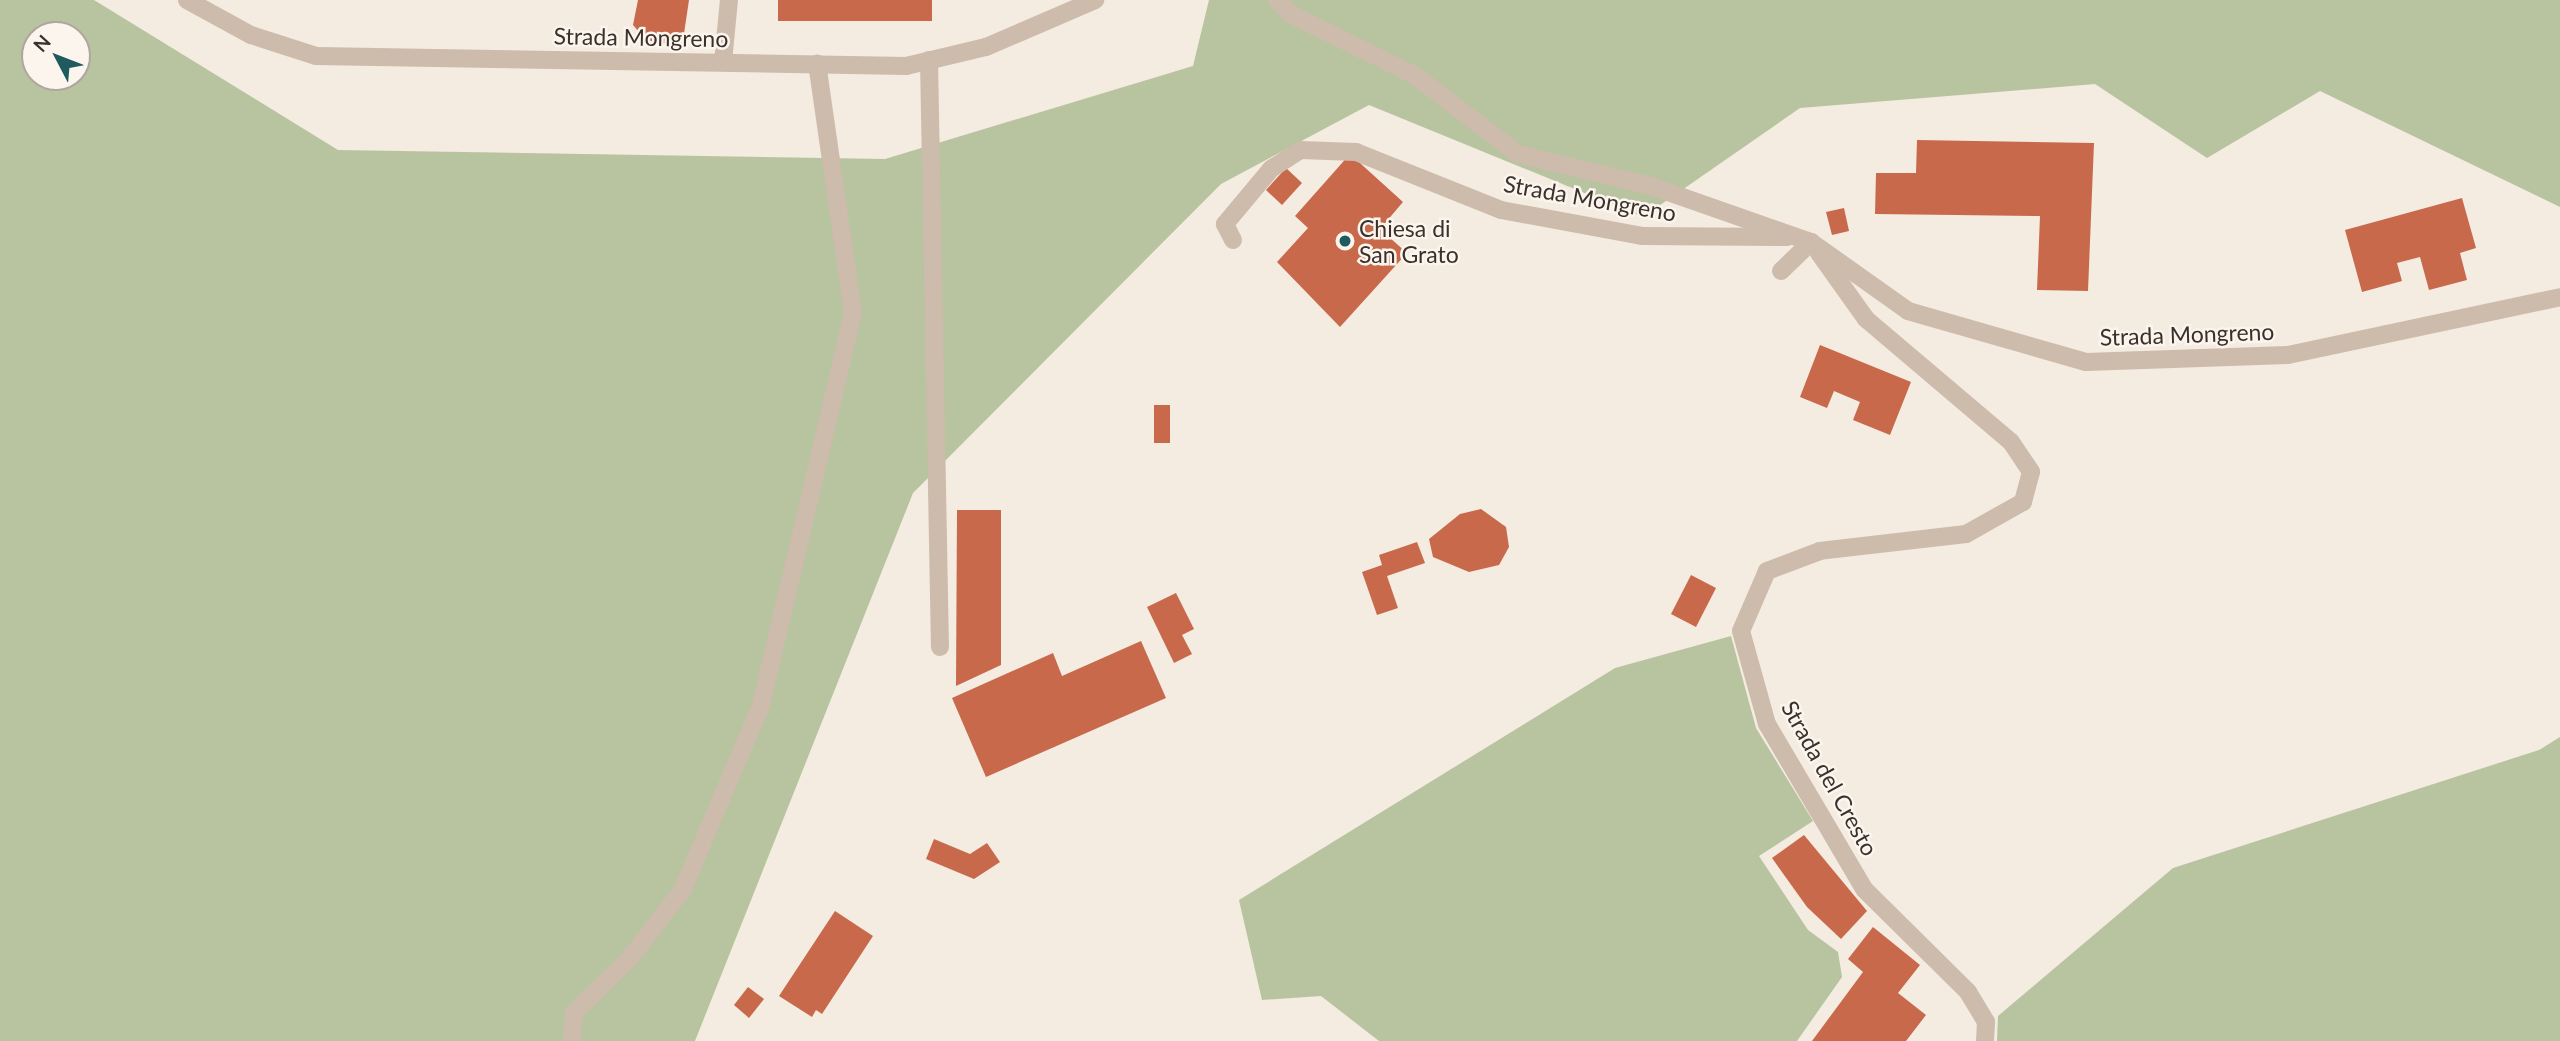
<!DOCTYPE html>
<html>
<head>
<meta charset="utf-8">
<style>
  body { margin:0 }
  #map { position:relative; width:2560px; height:1041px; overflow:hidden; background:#f4ebe1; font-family:Lato,sans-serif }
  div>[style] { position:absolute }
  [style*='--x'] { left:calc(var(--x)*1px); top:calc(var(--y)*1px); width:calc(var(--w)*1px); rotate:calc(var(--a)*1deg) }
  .green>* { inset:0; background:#b8c4a0 }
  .building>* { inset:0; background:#c8694b }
  .street>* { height:18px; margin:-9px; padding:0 9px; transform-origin:9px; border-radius:9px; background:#cdbbac }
  .dots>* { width:19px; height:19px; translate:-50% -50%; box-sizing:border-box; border:4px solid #fbf5ee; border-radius:50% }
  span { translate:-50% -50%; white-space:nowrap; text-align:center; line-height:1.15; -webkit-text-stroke:5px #fbf5ee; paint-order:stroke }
  .street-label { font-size:23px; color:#3b302b }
  .poi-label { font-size:23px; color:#3b302b }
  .left { translate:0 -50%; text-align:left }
  .north { position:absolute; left:21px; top:21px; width:70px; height:70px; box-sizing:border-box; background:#fbf5ee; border:2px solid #aea6a0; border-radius:50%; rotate:312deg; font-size:19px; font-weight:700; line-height:28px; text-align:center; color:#3b302b }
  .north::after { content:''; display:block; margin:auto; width:24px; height:32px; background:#1f5a5e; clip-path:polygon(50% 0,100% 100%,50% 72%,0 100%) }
</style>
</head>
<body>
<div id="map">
  <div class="green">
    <div style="clip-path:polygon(evenodd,0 0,94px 0,338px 150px,885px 159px,1193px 66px,1209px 0,2560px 0,2560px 207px,2320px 91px,2207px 158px,2095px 84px,1800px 108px,1643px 217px,1369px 105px,1221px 184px,913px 493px,695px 1041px,0 1041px,0 0,35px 35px,77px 35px,77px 77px,35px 77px,35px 35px)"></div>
    <div style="clip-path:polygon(1731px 636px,1756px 728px,1813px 821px,1759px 856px,1808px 930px,1838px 952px,1842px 977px,1797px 1041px,1379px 1041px,1321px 996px,1262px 1000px,1239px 900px,1615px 668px)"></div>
    <div style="clip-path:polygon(2560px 737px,2560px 1041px,1997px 1041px,1998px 1016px,2173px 868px,2539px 750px)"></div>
  </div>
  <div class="building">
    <div style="clip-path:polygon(638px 0,689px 0,682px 47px,646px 40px,633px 25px)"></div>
    <div style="clip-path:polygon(778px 0,932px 0,932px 21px,778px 21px)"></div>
    <div style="clip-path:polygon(1917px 140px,2094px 143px,2088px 291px,2037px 290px,2040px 216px,1875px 214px,1876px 173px,1916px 173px)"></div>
    <div style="clip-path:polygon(1350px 154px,1403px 202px,1380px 229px,1407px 253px,1340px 327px,1277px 262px,1308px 228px,1295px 216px)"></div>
    <div style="clip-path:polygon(1286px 168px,1302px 183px,1282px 205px,1266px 190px)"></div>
    <div style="clip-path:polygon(2462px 198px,2476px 248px,2460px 253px,2467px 280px,2429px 290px,2420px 257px,2397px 263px,2402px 281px,2362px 292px,2345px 230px)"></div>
    <div style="clip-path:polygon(1844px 208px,1849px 231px,1832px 235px,1826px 212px)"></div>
    <div style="clip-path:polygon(1820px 345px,1911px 382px,1890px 435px,1853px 420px,1860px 402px,1834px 391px,1827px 408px,1800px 397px)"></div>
    <div style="clip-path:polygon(1154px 405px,1170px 405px,1170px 443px,1154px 443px)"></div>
    <div style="clip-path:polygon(1481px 509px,1506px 527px,1509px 547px,1499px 565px,1469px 572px,1433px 557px,1429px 539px,1460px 514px)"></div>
    <div style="clip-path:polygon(957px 510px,1001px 510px,1001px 665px,956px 686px)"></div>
    <div style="clip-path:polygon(1417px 542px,1425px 563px,1387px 576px,1398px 608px,1377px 615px,1362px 572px,1382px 565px,1379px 555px)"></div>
    <div style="clip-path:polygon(1691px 575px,1716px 588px,1696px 627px,1671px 614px)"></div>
    <div style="clip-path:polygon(1176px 593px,1194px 629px,1182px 635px,1192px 654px,1174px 663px,1147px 607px)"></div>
    <div style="clip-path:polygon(1141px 641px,1166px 698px,986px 777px,952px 698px,1053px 653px,1062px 676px)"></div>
    <div style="clip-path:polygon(1804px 835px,1867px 911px,1841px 939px,1807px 907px,1772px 858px)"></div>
    <div style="clip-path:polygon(934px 839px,970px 854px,987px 843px,1000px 862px,974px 879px,926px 859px)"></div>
    <div style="clip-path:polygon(835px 911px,873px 936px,822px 1014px,816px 1010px,812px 1017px,779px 996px)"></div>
    <div style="clip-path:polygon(1873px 927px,1920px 965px,1898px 993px,1926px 1015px,1906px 1041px,1812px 1041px,1863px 972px,1848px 959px)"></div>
    <div style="clip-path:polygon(748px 987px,764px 999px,749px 1018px,734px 1005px)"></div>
  </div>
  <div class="street">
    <div style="--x:187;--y:0;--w:73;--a:28.7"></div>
    <div style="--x:251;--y:35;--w:68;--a:17.9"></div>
    <div style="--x:316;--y:56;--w:590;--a:0.97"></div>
    <div style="--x:906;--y:66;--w:82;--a:-13.4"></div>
    <div style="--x:986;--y:47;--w:119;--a:-23.3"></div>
    <div style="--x:1277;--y:0;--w:21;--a:45"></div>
    <div style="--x:1292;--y:15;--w:136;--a:26.2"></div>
    <div style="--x:1414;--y:75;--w:131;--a:37.2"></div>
    <div style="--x:1518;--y:154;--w:137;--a:13.5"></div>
    <div style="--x:1651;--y:186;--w:170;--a:19.3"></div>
    <div style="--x:1811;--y:242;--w:119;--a:35.4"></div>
    <div style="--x:1908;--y:311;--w:185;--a:16"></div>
    <div style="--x:2086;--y:362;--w:202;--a:-2"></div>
    <div style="--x:2288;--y:355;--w:278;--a:-12"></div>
    <div style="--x:929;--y:60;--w:587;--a:88.93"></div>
    <div style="--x:723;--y:62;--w:62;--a:-84.5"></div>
    <div style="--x:1233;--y:240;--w:18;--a:-117"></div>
    <div style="--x:1225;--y:224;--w:72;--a:-50.1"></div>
    <div style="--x:1271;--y:169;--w:35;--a:-33"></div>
    <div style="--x:1300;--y:150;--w:56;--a:2"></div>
    <div style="--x:1356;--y:152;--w:156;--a:21.8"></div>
    <div style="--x:1501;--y:210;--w:143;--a:10.4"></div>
    <div style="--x:1642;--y:236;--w:145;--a:0.4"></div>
    <div style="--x:1819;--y:253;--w:81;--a:54.5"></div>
    <div style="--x:1866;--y:319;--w:190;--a:40.3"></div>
    <div style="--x:2011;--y:442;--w:36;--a:56"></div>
    <div style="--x:2031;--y:472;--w:31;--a:105"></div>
    <div style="--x:2023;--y:502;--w:65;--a:150.7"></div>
    <div style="--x:1966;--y:534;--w:147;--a:173.4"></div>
    <div style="--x:1820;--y:551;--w:57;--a:159.3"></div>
    <div style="--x:1767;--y:571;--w:65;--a:113.4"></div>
    <div style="--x:1741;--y:631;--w:97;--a:74.4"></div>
    <div style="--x:1767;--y:724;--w:191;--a:59.5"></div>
    <div style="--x:1864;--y:889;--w:146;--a:44.7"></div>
    <div style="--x:1968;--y:992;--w:35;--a:59"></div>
    <div style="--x:1986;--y:1022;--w:19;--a:93"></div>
    <div style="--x:1781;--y:271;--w:42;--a:-44"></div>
    <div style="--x:572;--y:1041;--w:28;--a:-86"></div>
    <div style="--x:574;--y:1013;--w:78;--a:-44.5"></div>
    <div style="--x:630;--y:958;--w:87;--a:-52.5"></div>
    <div style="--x:683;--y:889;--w:200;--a:-67"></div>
    <div style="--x:761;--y:705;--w:403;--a:-76.8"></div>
    <div style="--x:853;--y:313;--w:252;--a:-98.2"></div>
  </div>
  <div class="dots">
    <div style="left:1345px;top:241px;background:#1f5a5e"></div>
  </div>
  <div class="street-label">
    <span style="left:641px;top:37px;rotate:1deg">Strada Mongreno</span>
    <span style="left:1590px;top:198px;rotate:10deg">Strada Mongreno</span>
    <span style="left:2187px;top:334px;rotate:-2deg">Strada Mongreno</span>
    <span style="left:1830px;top:778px;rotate:61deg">Strada del Cresto</span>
  </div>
  <div class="poi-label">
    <span class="left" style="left:1359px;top:241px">Chiesa di<br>San Grato</span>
  </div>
  <div class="north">N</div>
</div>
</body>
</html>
